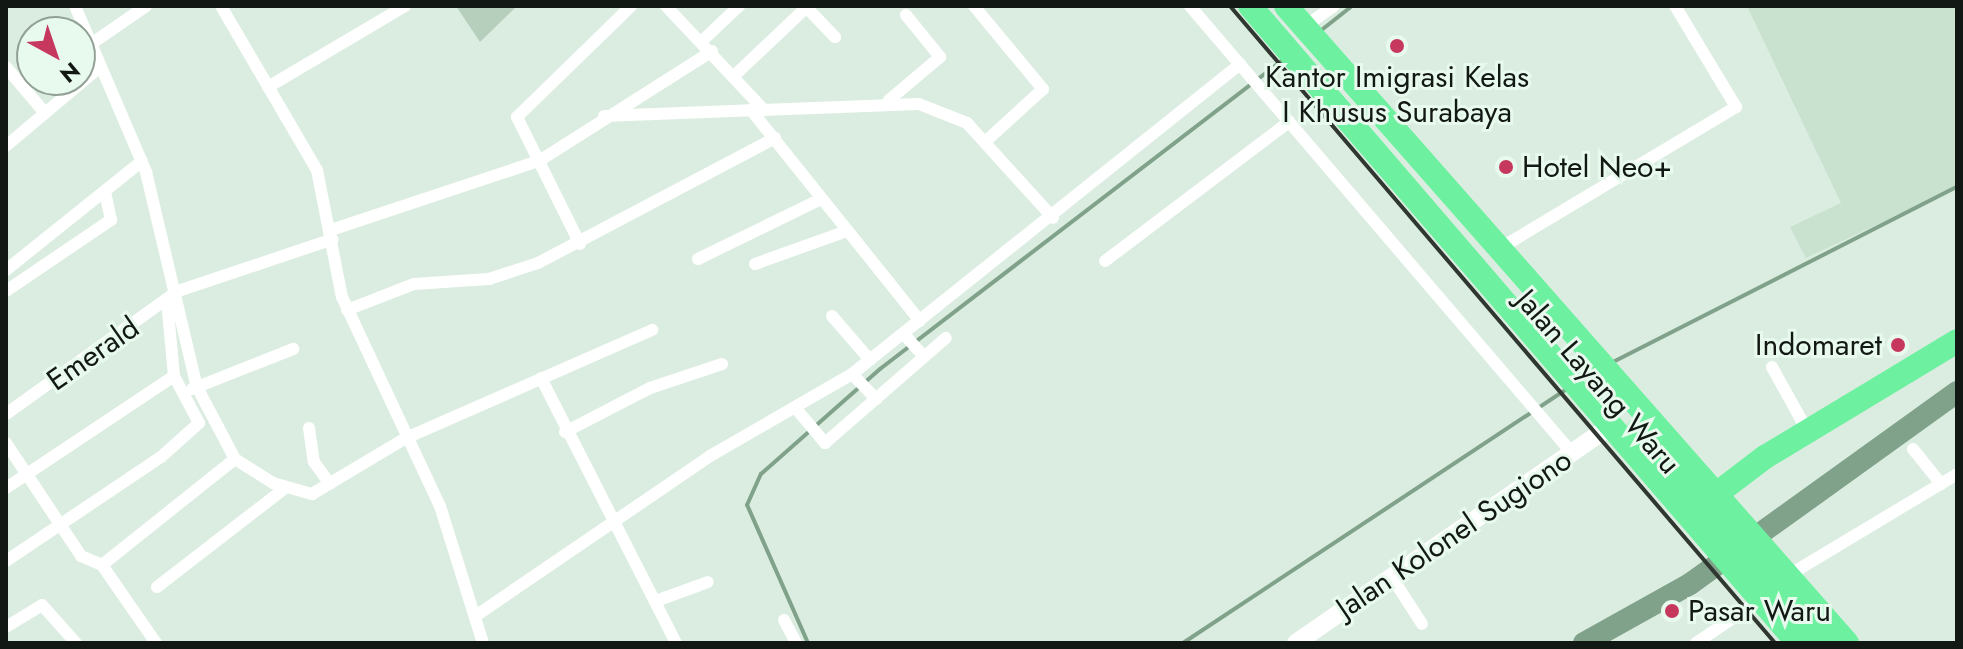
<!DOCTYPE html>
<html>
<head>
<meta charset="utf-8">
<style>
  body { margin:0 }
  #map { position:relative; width:1963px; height:649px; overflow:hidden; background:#dbede0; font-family:Jost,sans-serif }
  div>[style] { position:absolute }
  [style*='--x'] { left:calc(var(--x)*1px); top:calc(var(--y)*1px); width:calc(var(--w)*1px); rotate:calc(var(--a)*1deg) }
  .built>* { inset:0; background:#c9e1cf }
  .green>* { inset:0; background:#b5cfbc }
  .stream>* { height:4px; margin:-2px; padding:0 2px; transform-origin:2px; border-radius:2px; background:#80a28a }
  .river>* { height:22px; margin:-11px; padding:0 11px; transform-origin:11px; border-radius:11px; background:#80a28a }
  .street>* { height:12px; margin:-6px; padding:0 6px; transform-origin:6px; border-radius:6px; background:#fff }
  .secondary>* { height:18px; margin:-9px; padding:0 9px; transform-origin:9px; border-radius:9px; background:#fff }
  .highway>* { height:24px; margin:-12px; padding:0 12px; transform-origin:12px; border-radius:12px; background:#6df09f }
  .rail>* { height:4px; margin:-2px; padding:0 2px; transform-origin:2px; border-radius:2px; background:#2f3730 }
  .dots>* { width:22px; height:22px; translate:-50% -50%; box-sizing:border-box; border:4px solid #e8faed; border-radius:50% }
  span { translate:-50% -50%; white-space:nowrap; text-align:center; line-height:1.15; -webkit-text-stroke:6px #e8faed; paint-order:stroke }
  .poi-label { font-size:30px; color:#121813 }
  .left { translate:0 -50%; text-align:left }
  .right { translate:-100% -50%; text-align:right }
  .street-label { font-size:30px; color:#121813 }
  .frame { position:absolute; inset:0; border:8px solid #121813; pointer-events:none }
  .north { position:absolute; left:16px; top:16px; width:80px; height:80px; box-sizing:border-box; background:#e8faed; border:2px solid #92a096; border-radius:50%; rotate:140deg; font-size:22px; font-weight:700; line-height:32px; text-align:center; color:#121813 }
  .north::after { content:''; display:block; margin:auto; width:28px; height:36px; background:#c7385f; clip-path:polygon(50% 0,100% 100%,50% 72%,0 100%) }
</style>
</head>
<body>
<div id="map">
  <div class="built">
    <div style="clip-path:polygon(1747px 6px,1957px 6px,1957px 187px,1806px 258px,1790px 227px,1841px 203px)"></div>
  </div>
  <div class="green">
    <div style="clip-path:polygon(456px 6px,517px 6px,480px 42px)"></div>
  </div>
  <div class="stream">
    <div style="--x:1319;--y:32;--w:42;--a:-38.2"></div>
    <div style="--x:1613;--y:362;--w:386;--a:-27"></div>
    <div style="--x:808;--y:643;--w:151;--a:-113.8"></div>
    <div style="--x:747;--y:505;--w:34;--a:-66"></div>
    <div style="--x:761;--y:474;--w:159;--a:-41.4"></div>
    <div style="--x:880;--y:369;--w:509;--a:-37.5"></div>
    <div style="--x:1183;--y:643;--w:462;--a:-33.5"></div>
  </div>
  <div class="river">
    <div style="--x:1584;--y:643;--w:121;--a:-29.1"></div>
    <div style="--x:1690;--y:584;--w:329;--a:-35.7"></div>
  </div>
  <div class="street">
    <div style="--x:75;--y:6;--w:181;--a:66.8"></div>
    <div style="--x:146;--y:172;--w:221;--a:76.7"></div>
    <div style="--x:197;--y:387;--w:81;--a:62.2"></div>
    <div style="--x:235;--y:459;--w:45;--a:32.3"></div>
    <div style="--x:273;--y:483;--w:41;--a:15.8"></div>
    <div style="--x:312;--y:494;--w:109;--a:-30.8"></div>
    <div style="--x:406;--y:438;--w:269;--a:-23.7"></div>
    <div style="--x:221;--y:6;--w:190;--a:59.7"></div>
    <div style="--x:317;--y:170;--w:129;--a:78.9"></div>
    <div style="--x:342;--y:297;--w:231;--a:64.9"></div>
    <div style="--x:440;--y:506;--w:144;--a:72.6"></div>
    <div style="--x:666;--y:6;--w:141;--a:46.7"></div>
    <div style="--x:974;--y:6;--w:108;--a:50.3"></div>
    <div style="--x:1043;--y:89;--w:77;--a:137.6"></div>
    <div style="--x:1190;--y:6;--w:588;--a:49.48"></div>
    <div style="--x:806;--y:7;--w:42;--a:46"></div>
    <div style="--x:1314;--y:20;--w:24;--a:-35"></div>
    <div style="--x:702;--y:41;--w:51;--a:-43.4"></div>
    <div style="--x:91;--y:44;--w:67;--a:-34.6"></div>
    <div style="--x:6;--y:67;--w:60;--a:49.7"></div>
    <div style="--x:736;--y:74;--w:99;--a:-43.4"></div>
    <div style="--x:268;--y:87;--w:159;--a:-30.6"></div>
    <div style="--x:889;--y:100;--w:67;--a:-40.1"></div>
    <div style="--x:940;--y:57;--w:54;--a:-129"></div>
    <div style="--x:751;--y:110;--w:270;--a:51.3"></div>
    <div style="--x:604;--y:116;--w:315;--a:-2.2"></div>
    <div style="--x:919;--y:104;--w:52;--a:21.6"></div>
    <div style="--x:967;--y:123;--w:128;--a:47.8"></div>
    <div style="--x:6;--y:146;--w:124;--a:-40.1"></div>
    <div style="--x:331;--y:230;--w:219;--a:-18.4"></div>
    <div style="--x:539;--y:161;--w:205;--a:-32.4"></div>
    <div style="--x:580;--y:244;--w:142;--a:-116.4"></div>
    <div style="--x:517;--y:117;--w:159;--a:-44.2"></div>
    <div style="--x:1502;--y:247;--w:273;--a:-30.9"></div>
    <div style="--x:1736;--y:107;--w:118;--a:-121.1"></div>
    <div style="--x:698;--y:259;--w:135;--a:-26"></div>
    <div style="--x:1105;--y:261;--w:231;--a:-37.1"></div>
    <div style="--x:755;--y:264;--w:95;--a:-19.8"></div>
    <div style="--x:6;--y:270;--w:174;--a:-38.7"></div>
    <div style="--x:6;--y:291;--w:127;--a:-34.1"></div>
    <div style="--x:111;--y:220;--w:29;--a:-102"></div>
    <div style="--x:347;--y:310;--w:72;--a:-21.2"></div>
    <div style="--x:414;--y:284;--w:75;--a:-3.8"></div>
    <div style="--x:489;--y:279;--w:52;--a:-18.1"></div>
    <div style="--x:538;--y:263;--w:268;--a:-27.8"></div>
    <div style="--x:832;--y:316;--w:58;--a:49.2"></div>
    <div style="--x:904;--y:334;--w:30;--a:49"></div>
    <div style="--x:1772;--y:367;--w:74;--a:61"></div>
    <div style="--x:852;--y:374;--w:35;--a:46"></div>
    <div style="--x:541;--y:378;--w:297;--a:63"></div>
    <div style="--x:192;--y:389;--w:109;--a:-21.6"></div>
    <div style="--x:798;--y:411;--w:42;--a:49.8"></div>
    <div style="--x:825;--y:443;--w:160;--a:-41"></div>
    <div style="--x:6;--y:414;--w:211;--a:-35.6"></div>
    <div style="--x:178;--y:291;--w:163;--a:-18.5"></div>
    <div style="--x:309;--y:428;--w:34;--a:82"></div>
    <div style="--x:314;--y:462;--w:27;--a:54"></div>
    <div style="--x:565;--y:432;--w:96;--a:-27.4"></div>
    <div style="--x:650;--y:388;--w:76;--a:-18.4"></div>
    <div style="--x:6;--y:443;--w:136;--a:56.4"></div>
    <div style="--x:81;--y:556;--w:23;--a:23"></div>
    <div style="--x:102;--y:565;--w:95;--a:55.3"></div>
    <div style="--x:1913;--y:449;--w:45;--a:51.3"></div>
    <div style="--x:6;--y:488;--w:202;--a:-33.7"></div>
    <div style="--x:6;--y:561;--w:187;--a:-33.9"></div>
    <div style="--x:161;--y:457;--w:51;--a:-41.8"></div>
    <div style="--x:199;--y:423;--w:53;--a:-118"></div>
    <div style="--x:174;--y:376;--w:76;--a:-95.3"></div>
    <div style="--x:102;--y:565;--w:170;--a:-38.6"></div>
    <div style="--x:1789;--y:575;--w:196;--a:-31"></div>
    <div style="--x:1391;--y:576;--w:57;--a:57.1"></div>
    <div style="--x:157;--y:587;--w:162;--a:-37.7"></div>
    <div style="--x:656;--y:601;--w:55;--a:-20.1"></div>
    <div style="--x:477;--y:615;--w:282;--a:-34.3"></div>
    <div style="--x:710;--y:456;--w:164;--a:-30"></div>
    <div style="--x:852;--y:374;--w:497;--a:-38.6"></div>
    <div style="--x:784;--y:620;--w:26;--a:62"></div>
    <div style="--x:6;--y:627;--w:42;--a:-31.4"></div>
    <div style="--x:42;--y:605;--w:51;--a:48.2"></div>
    <div style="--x:1696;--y:643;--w:77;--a:-33.9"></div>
  </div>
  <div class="secondary">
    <div style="--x:1296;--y:643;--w:385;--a:-34.6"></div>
  </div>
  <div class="highway">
    <div style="--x:1250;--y:6;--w:840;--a:49.3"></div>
    <div style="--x:1286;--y:6;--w:849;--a:48.63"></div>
    <div style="--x:1639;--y:429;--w:282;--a:49.5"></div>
    <div style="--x:1707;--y:501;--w:73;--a:-37.2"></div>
    <div style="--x:1765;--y:457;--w:224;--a:-31.1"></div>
  </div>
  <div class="rail">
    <div style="--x:1230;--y:6;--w:838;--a:49.45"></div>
  </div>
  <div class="dots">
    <div style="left:1397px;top:46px;background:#c7385f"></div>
    <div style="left:1506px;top:167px;background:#c7385f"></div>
    <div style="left:1898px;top:345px;background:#c7385f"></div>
    <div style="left:1672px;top:611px;background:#c7385f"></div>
  </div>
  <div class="poi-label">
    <span style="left:1397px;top:94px">Kantor Imigrasi Kelas<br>I Khusus Surabaya</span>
    <span class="left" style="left:1522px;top:167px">Hotel Neo+</span>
    <span class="right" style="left:1882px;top:345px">Indomaret</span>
    <span class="left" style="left:1688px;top:611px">Pasar Waru</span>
  </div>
  <div class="street-label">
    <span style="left:93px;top:354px;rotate:-35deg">Emerald</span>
    <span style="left:1598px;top:382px;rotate:49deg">Jalan Layang Waru</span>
    <span style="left:1454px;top:534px;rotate:-34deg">Jalan Kolonel Sugiono</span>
  </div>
  <div class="frame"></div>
  <div class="north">N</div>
</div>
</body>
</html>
